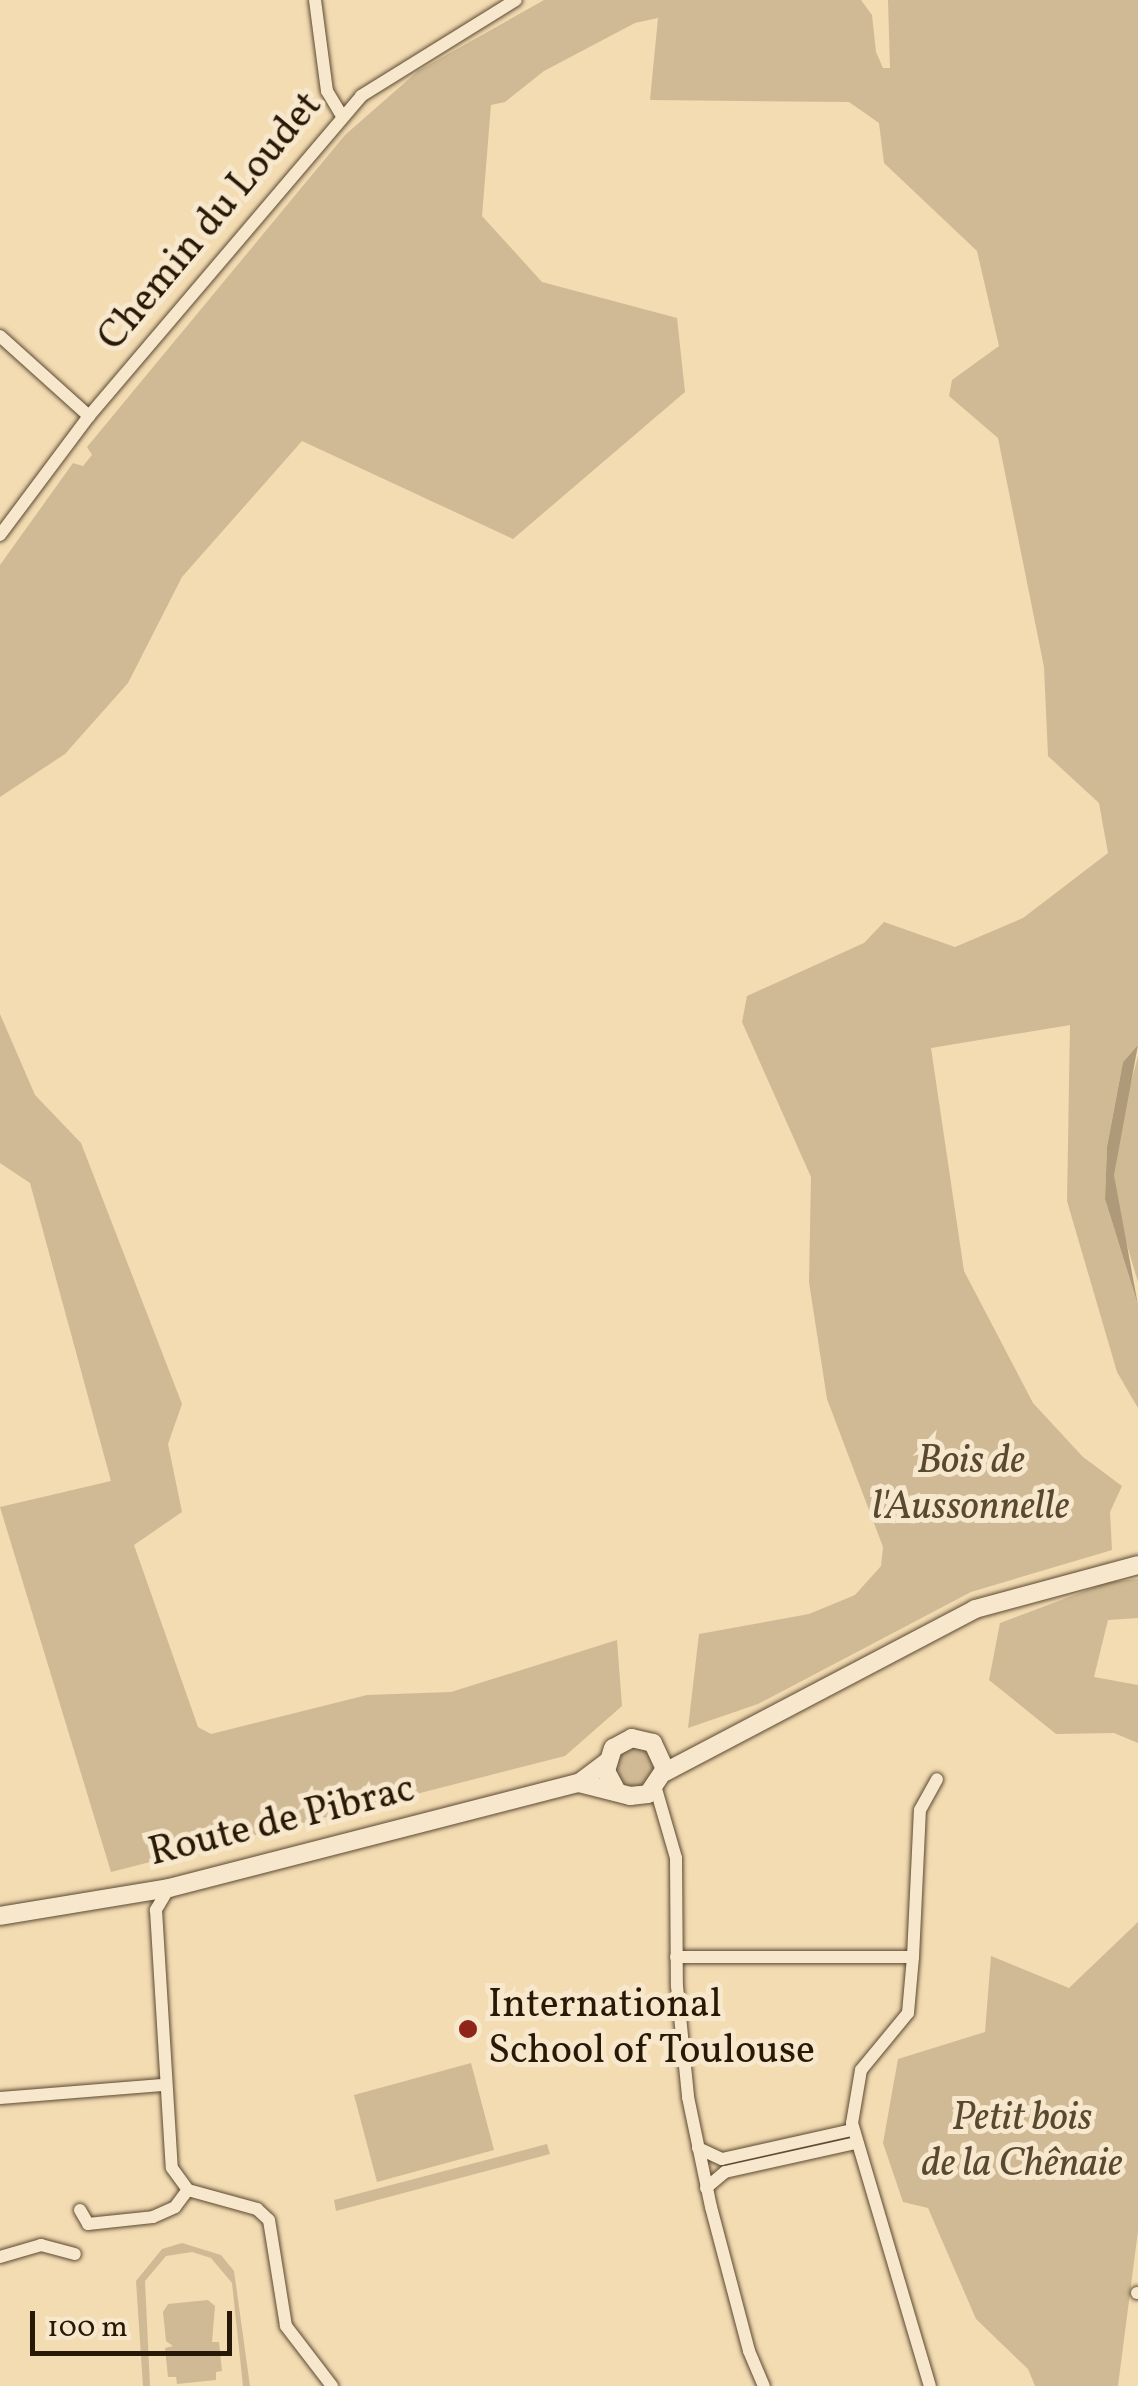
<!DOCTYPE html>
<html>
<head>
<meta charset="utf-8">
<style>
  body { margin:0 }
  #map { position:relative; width:1138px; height:2386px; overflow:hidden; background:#f3dbb2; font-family:Vollkorn,serif }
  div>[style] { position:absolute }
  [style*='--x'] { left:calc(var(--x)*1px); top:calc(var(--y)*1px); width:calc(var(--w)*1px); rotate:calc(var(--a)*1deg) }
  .green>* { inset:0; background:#d0ba95 }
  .round { border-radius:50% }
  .water>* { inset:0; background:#ae9978 }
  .roads { filter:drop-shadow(0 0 2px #5b4931) drop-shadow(0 0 2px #5b4931) }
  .minor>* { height:12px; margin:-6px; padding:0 6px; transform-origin:6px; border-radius:6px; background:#f7e8cd }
  .secondary>* { height:18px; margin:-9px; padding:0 9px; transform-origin:9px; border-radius:9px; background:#f7e8cd }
  .dots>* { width:28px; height:28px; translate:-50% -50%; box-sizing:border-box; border:5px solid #f7e8cd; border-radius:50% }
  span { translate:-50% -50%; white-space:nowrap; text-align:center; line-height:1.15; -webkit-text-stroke:10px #f7e8cd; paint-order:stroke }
  .street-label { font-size:40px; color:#281806 }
  .park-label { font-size:40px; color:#5a4931; font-style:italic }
  .poi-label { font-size:40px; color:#281806 }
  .left { translate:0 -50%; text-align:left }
  .scale { position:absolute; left:30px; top:2311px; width:202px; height:45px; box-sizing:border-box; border:5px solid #281806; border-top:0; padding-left:12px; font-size:30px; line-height:35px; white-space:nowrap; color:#281806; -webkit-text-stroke:8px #f7e8cd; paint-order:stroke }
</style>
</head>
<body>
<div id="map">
  <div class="green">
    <div style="clip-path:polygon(544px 0,861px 0,872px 15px,876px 52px,883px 68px,890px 68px,888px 0,1138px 0,1138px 1045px,1123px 1062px,1107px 1147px,1105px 1199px,1138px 1305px,1138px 1408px,1117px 1372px,1067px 1201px,1070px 1025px,931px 1048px,964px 1271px,1033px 1403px,1083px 1457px,1122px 1486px,1110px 1512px,1112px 1550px,971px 1592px,758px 1704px,688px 1728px,699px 1634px,809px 1614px,855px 1595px,881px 1566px,883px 1547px,827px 1399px,809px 1282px,811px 1177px,742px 1022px,747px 996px,864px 943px,884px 922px,955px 947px,1023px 918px,1108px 853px,1099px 803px,1048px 756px,1044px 667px,998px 438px,949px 396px,952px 380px,999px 346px,977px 251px,884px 163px,879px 123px,849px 102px,650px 100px,658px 18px,635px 23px,544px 71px,505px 102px,491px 105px,482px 216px,542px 282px,677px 318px,685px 392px,513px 539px,302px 441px,182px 577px,128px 683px,65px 754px,0 797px,0 565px,73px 463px,83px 466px,92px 455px,87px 447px,345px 135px,418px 71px)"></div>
    <div style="clip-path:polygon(0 1014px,35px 1095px,81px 1143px,182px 1404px,168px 1444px,182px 1512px,134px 1545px,198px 1727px,211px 1734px,367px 1695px,451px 1692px,617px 1640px,622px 1706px,565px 1756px,111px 1872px,0 1507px,111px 1481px,30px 1183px,0 1163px)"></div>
    <div style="clip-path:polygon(1138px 1056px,1138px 1282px,1118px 1215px,1114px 1175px,1115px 1141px)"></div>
    <div style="clip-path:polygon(1138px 1579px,1138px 1618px,1108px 1620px,1094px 1677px,1138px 1685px,1138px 1743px,1114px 1733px,1056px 1734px,989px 1680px,1000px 1623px,1109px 1582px)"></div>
    <div class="round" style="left:615px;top:1746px;width:42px;height:42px"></div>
    <div style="clip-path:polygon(1138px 1922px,1138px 2231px,1118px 2386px,1035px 2386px,1028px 2369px,976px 2319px,928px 2208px,903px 2202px,883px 2143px,898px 2059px,985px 2032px,991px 1956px,1069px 1988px)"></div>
    <div style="clip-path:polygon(471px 2063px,494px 2150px,377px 2182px,354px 2095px)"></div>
    <div style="clip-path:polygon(547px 2144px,550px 2154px,336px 2211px,334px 2200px)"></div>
    <div style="clip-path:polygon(182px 2243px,221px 2255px,234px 2271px,250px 2386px,243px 2386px,232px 2283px,211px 2258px,192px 2252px,166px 2256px,145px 2281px,150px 2386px,143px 2386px,136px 2281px,162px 2249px)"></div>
    <div style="clip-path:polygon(208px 2300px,215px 2306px,212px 2342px,219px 2342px,222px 2371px,216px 2372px,216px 2380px,177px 2384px,176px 2377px,168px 2377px,165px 2348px,173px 2346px,166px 2341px,163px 2312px,168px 2304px)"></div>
  </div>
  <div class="water">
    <div style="clip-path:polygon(1138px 1045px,1114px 1175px,1138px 1305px,1105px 1199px,1107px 1147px,1123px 1062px)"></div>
  </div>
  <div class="roads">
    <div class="minor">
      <div style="--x:315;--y:0;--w:92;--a:82.5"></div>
      <div style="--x:327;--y:91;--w:29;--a:59"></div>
      <div style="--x:0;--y:336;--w:120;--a:42"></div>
      <div style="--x:0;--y:535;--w:149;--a:-53.2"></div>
      <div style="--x:89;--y:416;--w:420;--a:-49.6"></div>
      <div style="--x:361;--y:96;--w:182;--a:-31.8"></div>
      <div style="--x:656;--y:1789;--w:72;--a:73.8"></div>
      <div style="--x:676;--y:1858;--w:128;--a:89.6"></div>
      <div style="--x:677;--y:1986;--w:112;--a:84.3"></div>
      <div style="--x:688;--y:2097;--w:112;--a:78.2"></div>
      <div style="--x:711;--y:2207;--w:149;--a:75.2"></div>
      <div style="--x:749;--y:2351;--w:38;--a:67"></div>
      <div style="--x:169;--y:1888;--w:26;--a:121"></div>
      <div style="--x:156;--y:1910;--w:258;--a:86.5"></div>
      <div style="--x:172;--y:2168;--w:27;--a:54"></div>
      <div style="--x:188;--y:2190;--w:72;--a:15.4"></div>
      <div style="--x:257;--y:2209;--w:16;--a:43"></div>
      <div style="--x:269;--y:2220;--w:107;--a:80.9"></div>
      <div style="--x:286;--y:2326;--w:76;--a:52.5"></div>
      <div style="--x:676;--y:1957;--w:237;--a:0"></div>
      <div style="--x:913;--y:1957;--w:56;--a:95.1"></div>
      <div style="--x:908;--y:2013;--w:74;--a:129.5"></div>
      <div style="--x:861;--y:2070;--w:54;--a:99.6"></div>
      <div style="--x:852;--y:2123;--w:274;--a:73.5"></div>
      <div style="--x:913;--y:1957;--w:147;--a:-87.3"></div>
      <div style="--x:920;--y:1810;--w:35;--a:-61"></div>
      <div style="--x:0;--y:2098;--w:163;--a:-4.6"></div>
      <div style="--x:698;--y:2148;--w:26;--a:25"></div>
      <div style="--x:722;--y:2159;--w:133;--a:-12.6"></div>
      <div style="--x:706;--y:2188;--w:25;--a:-40"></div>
      <div style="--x:725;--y:2172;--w:134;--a:-12.5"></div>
      <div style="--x:80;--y:2210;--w:16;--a:60"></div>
      <div style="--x:88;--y:2224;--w:65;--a:-6.1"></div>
      <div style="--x:153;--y:2217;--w:24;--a:-24"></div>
      <div style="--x:175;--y:2207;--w:21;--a:-53"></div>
      <div style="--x:0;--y:2257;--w:43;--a:-16.3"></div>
      <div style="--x:41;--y:2245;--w:35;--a:15"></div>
      <div style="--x:1137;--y:2293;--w:1;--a:0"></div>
    </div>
    <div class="secondary">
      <div style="--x:665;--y:1772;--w:350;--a:-27.7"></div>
      <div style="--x:975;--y:1609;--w:169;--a:-15.1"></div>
      <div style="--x:579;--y:1783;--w:53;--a:14.3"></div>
      <div style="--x:630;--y:1796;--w:18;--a:-6"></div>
      <div style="--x:648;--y:1794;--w:30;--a:-56"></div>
      <div style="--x:665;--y:1769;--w:29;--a:-115"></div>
      <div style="--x:653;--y:1743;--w:22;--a:-167"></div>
      <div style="--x:632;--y:1738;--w:21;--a:152"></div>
      <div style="--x:613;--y:1748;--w:24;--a:107"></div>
      <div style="--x:606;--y:1771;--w:21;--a:62"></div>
      <div style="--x:0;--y:1916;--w:171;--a:-9.4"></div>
      <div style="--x:169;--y:1888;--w:423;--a:-14.4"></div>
      <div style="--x:579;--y:1783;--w:34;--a:-37"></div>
    </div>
  </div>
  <div class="dots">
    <div style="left:468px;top:2029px;background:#8f2418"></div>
  </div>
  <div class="street-label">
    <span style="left:211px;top:222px;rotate:-50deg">Chemin du Loudet</span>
    <span style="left:282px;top:1822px;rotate:-14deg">Route de Pibrac</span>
  </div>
  <div class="park-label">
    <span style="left:971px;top:1485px">Bois de<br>l'Aussonnelle</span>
    <span style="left:1022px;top:2142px">Petit bois<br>de la Chênaie</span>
  </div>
  <div class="poi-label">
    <span class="left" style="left:488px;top:2029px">International<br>School of Toulouse</span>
  </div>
  <div class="scale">100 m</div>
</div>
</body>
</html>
